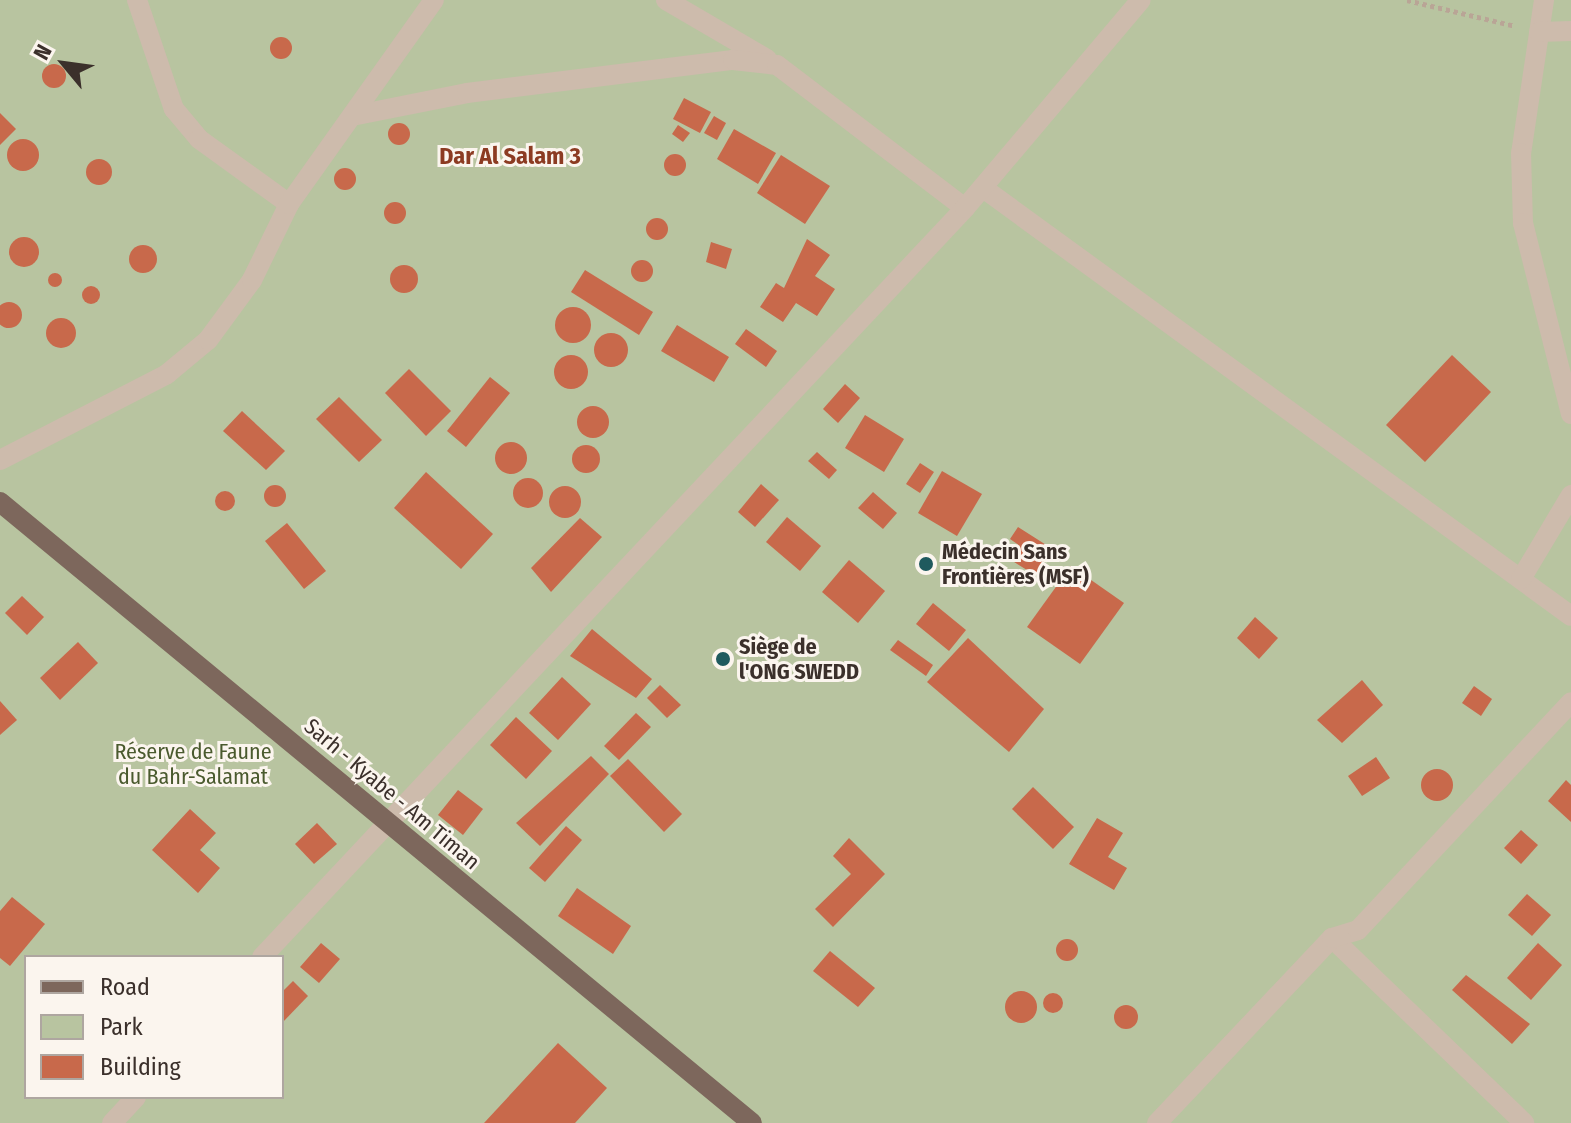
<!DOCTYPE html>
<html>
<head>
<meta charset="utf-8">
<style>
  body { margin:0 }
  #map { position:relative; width:1571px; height:1123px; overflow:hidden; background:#f4ebe1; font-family:"Fira Sans Condensed",sans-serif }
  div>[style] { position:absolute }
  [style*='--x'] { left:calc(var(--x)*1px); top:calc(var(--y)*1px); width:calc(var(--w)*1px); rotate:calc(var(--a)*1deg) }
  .green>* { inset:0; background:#b8c4a0 }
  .building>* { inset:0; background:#c8694b }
  .round { border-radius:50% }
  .path>* { height:5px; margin-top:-2.5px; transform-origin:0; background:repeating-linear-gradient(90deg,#b9a596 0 4px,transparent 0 8px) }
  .minor>* { height:20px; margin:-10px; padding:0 10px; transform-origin:10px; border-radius:10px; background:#cdbbac }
  .major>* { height:20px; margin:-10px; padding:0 10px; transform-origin:10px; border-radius:10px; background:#7d675c }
  .dots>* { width:22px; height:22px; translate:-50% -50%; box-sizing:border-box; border:4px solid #fbf5ee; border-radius:50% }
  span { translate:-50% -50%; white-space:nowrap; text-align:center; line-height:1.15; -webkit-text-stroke:6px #fbf5ee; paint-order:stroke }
  .poi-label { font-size:22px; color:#3b302b; font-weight:700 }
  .left { translate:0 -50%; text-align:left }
  .park-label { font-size:22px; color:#4a5a2e }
  .street-label { font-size:22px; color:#3b302b }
  .neighbourhood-label { font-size:24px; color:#8c3b22; font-weight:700 }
  .legend { position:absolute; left:24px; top:955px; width:260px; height:144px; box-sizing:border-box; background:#fbf5ee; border:2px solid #aea6a0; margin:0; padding:10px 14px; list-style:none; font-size:24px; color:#3b302b }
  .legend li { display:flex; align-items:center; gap:16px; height:40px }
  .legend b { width:40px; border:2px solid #aea6a0 }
  .north { position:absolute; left:24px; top:24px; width:80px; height:80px; -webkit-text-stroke:6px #fbf5ee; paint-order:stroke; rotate:299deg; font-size:22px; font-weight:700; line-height:32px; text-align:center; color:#3b302b }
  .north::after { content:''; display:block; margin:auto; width:28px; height:36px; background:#3b302b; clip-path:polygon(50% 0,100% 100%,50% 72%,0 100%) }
</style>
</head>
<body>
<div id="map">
  <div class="green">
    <div style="clip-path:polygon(evenodd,0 0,1571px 0,1571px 1123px,0 1123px,0 0,26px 957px,282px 957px,282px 1097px,26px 1097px,26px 957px)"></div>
  </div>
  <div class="building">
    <div class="round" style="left:270px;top:37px;width:22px;height:22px"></div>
    <div class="round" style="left:42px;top:64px;width:24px;height:24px"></div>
    <div style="clip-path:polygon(684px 98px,711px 112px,700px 133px,673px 119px)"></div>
    <div style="clip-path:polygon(0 113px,16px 129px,0 145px)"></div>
    <div style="clip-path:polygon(714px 116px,726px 123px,717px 140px,704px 133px)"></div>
    <div class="round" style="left:388px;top:123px;width:22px;height:22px"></div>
    <div style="clip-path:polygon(678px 125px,690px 133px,683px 142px,672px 134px)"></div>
    <div style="clip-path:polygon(734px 129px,776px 153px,758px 184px,717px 159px)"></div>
    <div class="round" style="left:7px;top:139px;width:32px;height:32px"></div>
    <div class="round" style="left:664px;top:154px;width:22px;height:22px"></div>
    <div style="clip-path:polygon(781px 155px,830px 186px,805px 224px,757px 193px)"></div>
    <div class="round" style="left:86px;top:159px;width:26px;height:26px"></div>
    <div class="round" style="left:334px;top:168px;width:22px;height:22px"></div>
    <div class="round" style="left:384px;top:202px;width:22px;height:22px"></div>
    <div class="round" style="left:646px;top:218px;width:22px;height:22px"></div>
    <div class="round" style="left:9px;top:237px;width:30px;height:30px"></div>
    <div style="clip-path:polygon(807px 239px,830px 255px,815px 276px,835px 289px,817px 316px,796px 303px,783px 322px,760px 307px,776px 283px,784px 288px)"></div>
    <div style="clip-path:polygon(711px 242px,732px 249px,726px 269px,706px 262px)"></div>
    <div class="round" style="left:129px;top:245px;width:28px;height:28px"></div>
    <div class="round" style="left:631px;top:260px;width:22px;height:22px"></div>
    <div class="round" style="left:390px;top:265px;width:28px;height:28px"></div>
    <div style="clip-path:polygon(585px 270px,653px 312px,639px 335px,571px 292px)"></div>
    <div class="round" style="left:48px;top:273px;width:14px;height:14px"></div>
    <div class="round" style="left:82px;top:286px;width:18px;height:18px"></div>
    <div class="round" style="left:-4px;top:302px;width:26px;height:26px"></div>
    <div class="round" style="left:555px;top:307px;width:36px;height:36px"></div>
    <div class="round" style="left:46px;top:318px;width:30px;height:30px"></div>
    <div style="clip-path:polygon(677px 325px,729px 357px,714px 382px,661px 351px)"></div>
    <div style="clip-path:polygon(746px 329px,777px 351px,766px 367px,735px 344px)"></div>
    <div class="round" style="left:594px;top:333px;width:34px;height:34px"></div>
    <div class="round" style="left:554px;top:355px;width:34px;height:34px"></div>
    <div style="clip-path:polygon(1452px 355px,1491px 392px,1425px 462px,1386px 425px)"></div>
    <div style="clip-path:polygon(409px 369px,451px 411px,426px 436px,385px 393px)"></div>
    <div style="clip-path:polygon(490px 377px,510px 393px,466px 447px,447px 431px)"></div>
    <div style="clip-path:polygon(845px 384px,860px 398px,838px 423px,823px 409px)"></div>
    <div style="clip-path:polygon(339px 397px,382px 440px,359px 462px,316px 419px)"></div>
    <div class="round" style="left:577px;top:406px;width:32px;height:32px"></div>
    <div style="clip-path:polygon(242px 411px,285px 451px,266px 470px,223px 431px)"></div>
    <div style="clip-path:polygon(865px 415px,904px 439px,884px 472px,845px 448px)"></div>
    <div class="round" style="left:495px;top:442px;width:32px;height:32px"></div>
    <div class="round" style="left:572px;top:445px;width:28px;height:28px"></div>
    <div style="clip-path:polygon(817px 452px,837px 470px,829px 479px,808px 461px)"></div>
    <div style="clip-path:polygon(920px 463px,934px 472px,920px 493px,906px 484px)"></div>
    <div style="clip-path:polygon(942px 471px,982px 494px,957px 536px,918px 513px)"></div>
    <div style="clip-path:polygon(426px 472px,493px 534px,461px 569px,394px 508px)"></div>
    <div class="round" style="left:513px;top:478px;width:30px;height:30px"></div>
    <div style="clip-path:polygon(761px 484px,779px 500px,755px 527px,738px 512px)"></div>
    <div class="round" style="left:264px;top:485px;width:22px;height:22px"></div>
    <div class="round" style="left:549px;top:486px;width:32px;height:32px"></div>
    <div class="round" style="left:215px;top:491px;width:20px;height:20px"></div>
    <div style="clip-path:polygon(873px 492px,897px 513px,883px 529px,858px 508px)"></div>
    <div style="clip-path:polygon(787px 517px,821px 546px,800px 571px,766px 542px)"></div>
    <div style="clip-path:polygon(580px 518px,602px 537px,551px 592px,531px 568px)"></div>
    <div style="clip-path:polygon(287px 523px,326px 571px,304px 589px,265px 541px)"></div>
    <div style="clip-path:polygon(1018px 527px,1051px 548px,1035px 575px,1011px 560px,1020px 546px,1010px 539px)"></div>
    <div style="clip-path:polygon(849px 560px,885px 591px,858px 623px,822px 592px)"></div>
    <div style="clip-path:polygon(1071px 566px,1124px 603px,1080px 664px,1027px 627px)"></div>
    <div style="clip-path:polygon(22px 596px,44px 617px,27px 635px,5px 613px)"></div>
    <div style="clip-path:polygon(933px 603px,966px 630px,949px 651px,916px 624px)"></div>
    <div style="clip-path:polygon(1255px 617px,1278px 638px,1259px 659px,1237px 638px)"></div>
    <div style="clip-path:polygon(592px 629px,652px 679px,636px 698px,570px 656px)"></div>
    <div style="clip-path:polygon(968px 638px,1044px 709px,1009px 752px,927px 682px)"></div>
    <div style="clip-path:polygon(898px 640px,933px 665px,926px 676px,890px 650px)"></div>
    <div style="clip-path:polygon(78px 642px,98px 663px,60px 700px,40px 678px)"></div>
    <div style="clip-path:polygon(562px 677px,591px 704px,558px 740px,529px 713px)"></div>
    <div style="clip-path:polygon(1362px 680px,1383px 705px,1342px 743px,1317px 720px)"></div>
    <div style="clip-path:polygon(660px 685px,681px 705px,667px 718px,647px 698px)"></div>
    <div style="clip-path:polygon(1474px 686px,1492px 699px,1481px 716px,1462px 703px)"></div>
    <div style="clip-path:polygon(0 701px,17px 720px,0 735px)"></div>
    <div style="clip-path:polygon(636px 713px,651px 727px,619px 760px,604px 746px)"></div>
    <div style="clip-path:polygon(516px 717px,552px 751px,526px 779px,490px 745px)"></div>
    <div style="clip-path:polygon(591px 756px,609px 774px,540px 846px,516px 823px)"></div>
    <div style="clip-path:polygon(1376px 757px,1390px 778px,1362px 796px,1348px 776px)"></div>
    <div style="clip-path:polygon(628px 759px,682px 814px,664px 832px,610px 776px)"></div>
    <div class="round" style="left:1421px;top:769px;width:32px;height:32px"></div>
    <div style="clip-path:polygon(1566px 780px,1571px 785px,1571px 822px,1548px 801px)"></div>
    <div style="clip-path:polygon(1033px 787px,1074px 827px,1053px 849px,1012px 809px)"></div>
    <div style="clip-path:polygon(458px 790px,483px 809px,463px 835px,438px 815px)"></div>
    <div style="clip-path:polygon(190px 809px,216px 833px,200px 850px,220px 868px,198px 893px,152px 850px)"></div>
    <div style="clip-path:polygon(1097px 818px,1123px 833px,1108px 857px,1127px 868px,1114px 890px,1069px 864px)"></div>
    <div style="clip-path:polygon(317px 823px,337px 844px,314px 864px,295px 844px)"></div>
    <div style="clip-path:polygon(566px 826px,582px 840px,545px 882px,529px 868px)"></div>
    <div style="clip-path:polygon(1521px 830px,1538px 845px,1521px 864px,1504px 848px)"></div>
    <div style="clip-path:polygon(849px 838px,885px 874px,833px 927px,815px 909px,851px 874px,833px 856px)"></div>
    <div style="clip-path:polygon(577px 888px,631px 926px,613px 954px,558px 916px)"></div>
    <div style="clip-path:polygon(1527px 894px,1551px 915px,1532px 936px,1508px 915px)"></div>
    <div style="clip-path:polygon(12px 897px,45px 924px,10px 966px,0 958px,0 911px)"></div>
    <div class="round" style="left:1056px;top:939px;width:22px;height:22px"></div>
    <div style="clip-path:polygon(321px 943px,340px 959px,319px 983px,300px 967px)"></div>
    <div style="clip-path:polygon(1538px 943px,1562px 965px,1531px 1000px,1507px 978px)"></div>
    <div style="clip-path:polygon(830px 951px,875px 988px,858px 1007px,813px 971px)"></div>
    <div style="clip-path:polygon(1466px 975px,1530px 1024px,1512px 1044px,1452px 990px)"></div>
    <div style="clip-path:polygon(293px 981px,308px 996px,282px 1023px,282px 992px)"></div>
    <div class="round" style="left:1005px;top:991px;width:32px;height:32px"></div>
    <div class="round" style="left:1043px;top:993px;width:20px;height:20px"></div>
    <div class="round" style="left:1114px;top:1005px;width:24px;height:24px"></div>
    <div style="clip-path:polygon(558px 1043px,607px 1088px,575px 1123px,484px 1123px)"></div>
  </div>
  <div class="path">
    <div style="--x:1407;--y:0;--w:111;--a:13.5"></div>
  </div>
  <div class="minor">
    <div style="--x:137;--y:0;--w:115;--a:71.3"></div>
    <div style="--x:174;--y:109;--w:39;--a:50"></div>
    <div style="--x:199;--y:139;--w:111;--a:35.8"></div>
    <div style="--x:666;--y:0;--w:117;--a:30.3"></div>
    <div style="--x:1544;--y:0;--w:155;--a:98.5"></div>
    <div style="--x:1521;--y:153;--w:70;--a:88.4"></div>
    <div style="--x:1523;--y:223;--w:197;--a:75.9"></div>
    <div style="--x:1539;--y:32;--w:32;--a:-2"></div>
    <div style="--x:352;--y:116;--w:117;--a:-11.3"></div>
    <div style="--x:467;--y:93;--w:268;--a:-7.1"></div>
    <div style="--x:733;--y:60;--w:44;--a:6.5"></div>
    <div style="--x:777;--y:65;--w:236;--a:37.3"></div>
    <div style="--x:983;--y:188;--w:727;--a:36.05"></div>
    <div style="--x:0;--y:460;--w:188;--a:-27.2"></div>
    <div style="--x:167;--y:374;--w:53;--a:-39.7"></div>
    <div style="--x:208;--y:340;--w:74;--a:-53.7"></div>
    <div style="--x:252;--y:280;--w:85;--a:-64"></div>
    <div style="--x:289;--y:204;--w:250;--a:-54.6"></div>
    <div style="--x:1521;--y:579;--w:98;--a:-59.2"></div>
    <div style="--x:1332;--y:938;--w:267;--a:43.9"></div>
    <div style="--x:262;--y:957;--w:1027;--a:-46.81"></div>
    <div style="--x:965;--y:208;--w:272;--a:-49.8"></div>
    <div style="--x:112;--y:1123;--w:35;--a:-47"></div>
    <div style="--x:1157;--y:1123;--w:255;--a:-46.6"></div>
    <div style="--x:1332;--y:938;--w:27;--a:-17"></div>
    <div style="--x:1358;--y:930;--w:312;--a:-46.9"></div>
  </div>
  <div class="major">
    <div style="--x:0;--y:502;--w:975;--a:39.55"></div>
  </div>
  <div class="dots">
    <div style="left:926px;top:564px;background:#1f5a5e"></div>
    <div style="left:723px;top:659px;background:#1f5a5e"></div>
  </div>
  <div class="poi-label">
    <span class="left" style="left:942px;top:564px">Médecin Sans<br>Frontières (MSF)</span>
    <span class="left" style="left:739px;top:659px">Siège de<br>l'ONG SWEDD</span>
  </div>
  <div class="park-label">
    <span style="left:193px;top:764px">Réserve de Faune<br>du Bahr-Salamat</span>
  </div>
  <div class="street-label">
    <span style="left:392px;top:794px;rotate:40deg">Sarh - Kyabe - Am Timan</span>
  </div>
  <div class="neighbourhood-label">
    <span style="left:510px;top:157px">Dar Al Salam 3</span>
  </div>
  <ul class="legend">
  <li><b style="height:10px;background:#7d675c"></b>Road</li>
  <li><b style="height:22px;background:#b8c4a0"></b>Park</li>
  <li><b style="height:22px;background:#c8694b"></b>Building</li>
  </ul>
  <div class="north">N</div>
</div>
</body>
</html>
